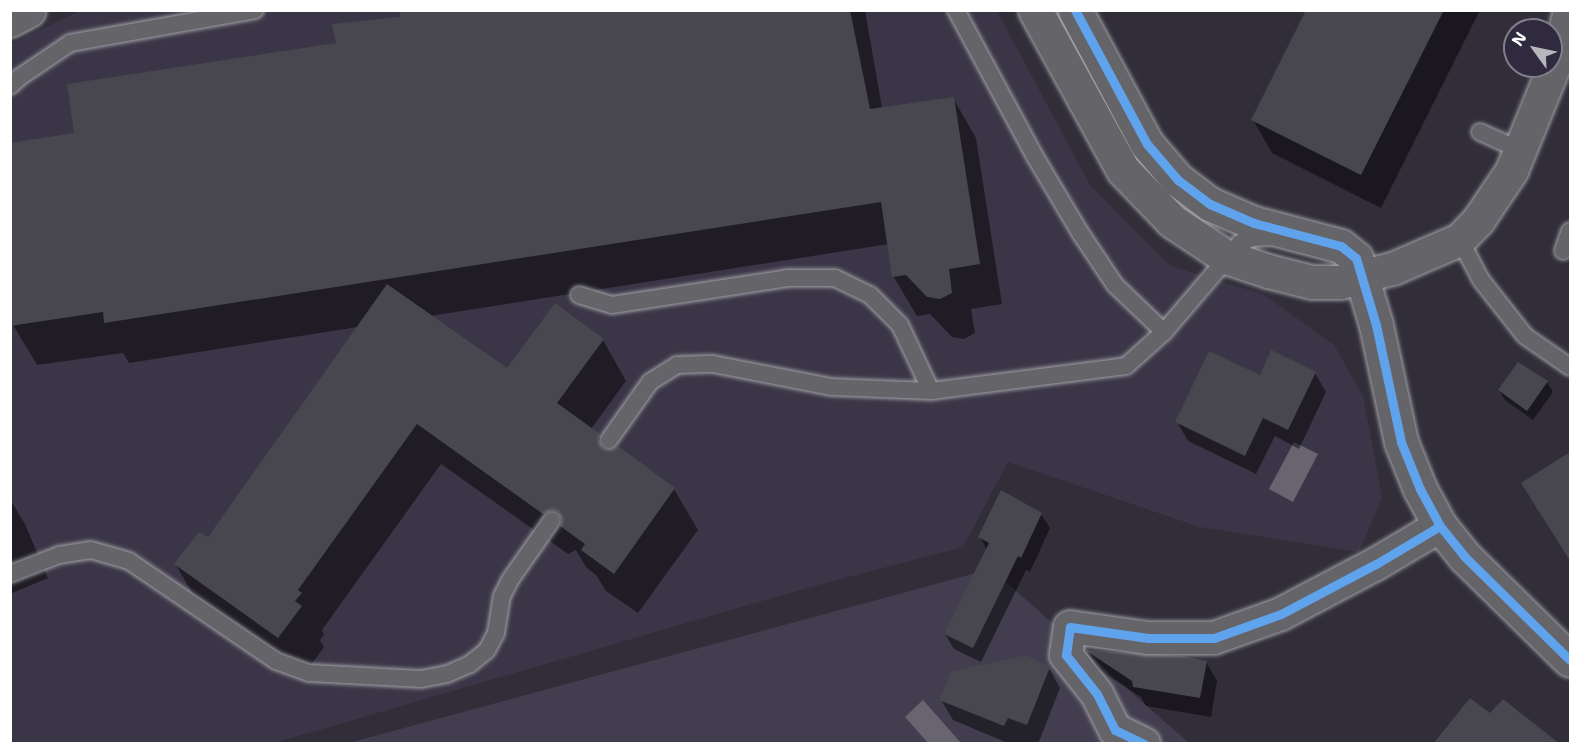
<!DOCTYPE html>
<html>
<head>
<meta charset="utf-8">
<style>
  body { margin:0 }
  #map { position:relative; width:1581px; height:754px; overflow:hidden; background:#312e39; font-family:"Shantell Sans",sans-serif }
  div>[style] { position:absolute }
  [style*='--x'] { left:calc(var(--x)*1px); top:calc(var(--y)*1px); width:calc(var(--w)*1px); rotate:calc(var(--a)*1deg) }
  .built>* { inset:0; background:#3b3647 }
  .green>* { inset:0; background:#433e4f }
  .water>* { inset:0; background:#686571 }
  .shadow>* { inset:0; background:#0007 }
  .building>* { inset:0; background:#48464e }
  .roads { filter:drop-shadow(0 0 2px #a2a1a6) drop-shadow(0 0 2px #a2a1a6) }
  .lane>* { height:16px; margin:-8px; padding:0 8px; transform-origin:8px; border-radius:8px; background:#656469 }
  .street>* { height:32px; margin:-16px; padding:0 16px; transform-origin:16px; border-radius:16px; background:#656469 }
  .secondary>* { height:33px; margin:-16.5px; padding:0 16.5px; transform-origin:16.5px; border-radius:16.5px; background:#656469 }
  .cycleway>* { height:9px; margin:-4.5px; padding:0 4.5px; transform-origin:4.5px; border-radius:4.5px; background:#60a3ed }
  span { translate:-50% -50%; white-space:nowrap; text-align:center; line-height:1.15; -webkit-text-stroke:6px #2f2a3d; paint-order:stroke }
  .frame { position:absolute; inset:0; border:12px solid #fff; pointer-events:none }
  .north { position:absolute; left:1503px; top:18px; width:60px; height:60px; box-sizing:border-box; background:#2f2a3d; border:2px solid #827f8b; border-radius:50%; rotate:303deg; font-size:16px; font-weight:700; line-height:24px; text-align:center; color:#fff }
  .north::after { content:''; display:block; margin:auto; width:21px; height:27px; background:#b7b6ba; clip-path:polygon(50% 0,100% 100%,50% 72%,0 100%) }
</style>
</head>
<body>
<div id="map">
  <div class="built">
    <div style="clip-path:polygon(79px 11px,997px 11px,1090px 185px,1170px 266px,1263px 294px,1334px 345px,1363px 396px,1382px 497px,1359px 552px,1200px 527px,1008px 462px,963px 547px,803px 589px,274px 743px,11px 744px,11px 44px)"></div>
  </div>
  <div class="green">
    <div style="clip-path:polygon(991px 569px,1189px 743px,345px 744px)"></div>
  </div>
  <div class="water">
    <div style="clip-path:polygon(1294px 442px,1318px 454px,1293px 502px,1269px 489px)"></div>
    <div style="clip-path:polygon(923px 700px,961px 743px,928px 743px,905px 717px)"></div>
  </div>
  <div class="shadow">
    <div style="clip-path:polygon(400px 10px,865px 10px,882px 108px,953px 98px,976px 138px,1002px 304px,971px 309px,975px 333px,964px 339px,952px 337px,930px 314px,917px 316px,893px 276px,889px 244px,430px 316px,508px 371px,603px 340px,626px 381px,591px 429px,599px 435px,609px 452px,617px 448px,674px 489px,698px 530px,638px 613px,606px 591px,596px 575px,586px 567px,576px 550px,568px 554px,441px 464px,322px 630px,324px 635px,320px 640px,324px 647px,302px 678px,199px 605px,176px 565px,208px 539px,358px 327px,129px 363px,123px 353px,37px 365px,13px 325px,76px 135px,337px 44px,401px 18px)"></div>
    <div style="clip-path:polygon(1308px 10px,1480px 10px,1381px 208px,1272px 153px,1253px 120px)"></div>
    <div style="clip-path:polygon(1315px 373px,1326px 392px,1299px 449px,1275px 436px,1256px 474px,1188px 441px,1177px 422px,1260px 376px)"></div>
    <div style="clip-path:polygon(1547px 382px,1553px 392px,1533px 420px,1505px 400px,1499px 390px)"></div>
    <div style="clip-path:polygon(1570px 454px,1570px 561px,1523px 484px)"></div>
    <div style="clip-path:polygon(10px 499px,25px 524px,48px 578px,10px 594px)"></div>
    <div style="clip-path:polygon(1041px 514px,1050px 528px,1030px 572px,1026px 570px,981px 662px,954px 649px,945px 634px,987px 550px,980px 537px)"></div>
    <div style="clip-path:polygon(1088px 652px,1206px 662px,1217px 681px,1211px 717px,1146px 706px,1141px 697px,1098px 669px)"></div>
    <div style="clip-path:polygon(1049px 668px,1060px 688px,1038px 744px,1010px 744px,953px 720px,941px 700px)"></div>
  </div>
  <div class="building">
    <div style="clip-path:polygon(399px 10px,850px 10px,870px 109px,954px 97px,980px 264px,949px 269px,952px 293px,940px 299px,927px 297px,906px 275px,892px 277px,881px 202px,104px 323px,103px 312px,10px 326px,10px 143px,74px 133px,67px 84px,336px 43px,332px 24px,400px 17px)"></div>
    <div style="clip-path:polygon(1306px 10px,1444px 10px,1361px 175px,1251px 120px)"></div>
    <div style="clip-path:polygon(387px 284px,507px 368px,555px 303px,604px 339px,557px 403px,600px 434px,599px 440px,603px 448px,609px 450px,618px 446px,675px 488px,614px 574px,581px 550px,585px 544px,560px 526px,562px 520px,558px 512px,552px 510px,543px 514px,417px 424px,298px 590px,302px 593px,295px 601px,302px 606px,278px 638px,174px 564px,199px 532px,208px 537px)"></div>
    <div style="clip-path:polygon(1271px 350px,1316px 372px,1288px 430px,1263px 418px,1245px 456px,1175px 422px,1209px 351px,1260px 375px)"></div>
    <div style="clip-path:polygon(1518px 362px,1548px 381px,1527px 411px,1498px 390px)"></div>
    <div style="clip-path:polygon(1570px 452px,1570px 561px,1521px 483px)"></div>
    <div style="clip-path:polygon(1001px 490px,1042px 513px,1021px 558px,1018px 556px,973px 648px,944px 634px,989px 543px,978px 537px)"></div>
    <div style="clip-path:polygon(1085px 650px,1183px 656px,1207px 661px,1200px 698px,1133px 687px,1132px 681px)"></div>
    <div style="clip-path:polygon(1026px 655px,1050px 667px,1027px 725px,1008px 718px,1004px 726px,939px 700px,951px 672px)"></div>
    <div style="clip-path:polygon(1470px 698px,1490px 713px,1503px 699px,1560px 744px,1433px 744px)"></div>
  </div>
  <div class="roads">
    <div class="lane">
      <div style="--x:956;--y:10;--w:165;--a:61.7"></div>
      <div style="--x:1034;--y:155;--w:92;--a:59.3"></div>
      <div style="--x:1081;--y:234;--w:61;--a:56.3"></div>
      <div style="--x:1115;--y:285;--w:68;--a:43.8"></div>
      <div style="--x:10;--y:86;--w:13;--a:-42"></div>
      <div style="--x:20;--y:77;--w:60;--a:-34.2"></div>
      <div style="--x:70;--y:43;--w:188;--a:-10.1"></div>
      <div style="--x:1480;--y:132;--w:44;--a:24.2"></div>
      <div style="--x:1460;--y:240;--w:45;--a:62.3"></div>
      <div style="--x:1481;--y:280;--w:71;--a:51.8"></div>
      <div style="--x:1525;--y:336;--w:55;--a:34.6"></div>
      <div style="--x:1563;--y:251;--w:21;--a:-71"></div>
      <div style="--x:579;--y:295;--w:34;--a:17"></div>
      <div style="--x:612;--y:305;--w:178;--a:-8.7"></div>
      <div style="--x:788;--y:278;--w:47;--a:0"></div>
      <div style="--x:835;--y:278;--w:39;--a:26"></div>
      <div style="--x:870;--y:295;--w:42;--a:45"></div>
      <div style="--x:900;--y:325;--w:73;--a:64.8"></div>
      <div style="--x:609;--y:440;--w:71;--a:-54.7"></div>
      <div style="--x:650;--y:382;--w:32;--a:-32"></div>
      <div style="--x:677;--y:365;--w:36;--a:-2"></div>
      <div style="--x:713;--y:364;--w:120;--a:11"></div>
      <div style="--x:831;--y:387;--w:100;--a:2.3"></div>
      <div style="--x:931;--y:391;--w:197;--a:-7.3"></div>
      <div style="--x:1126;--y:366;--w:51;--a:-41.8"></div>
      <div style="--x:1164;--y:332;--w:117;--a:-49.5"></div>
      <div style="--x:1240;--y:243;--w:14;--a:-21"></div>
      <div style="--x:1253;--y:238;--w:18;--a:-3"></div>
      <div style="--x:10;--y:574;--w:53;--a:-21.2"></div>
      <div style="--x:59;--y:555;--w:32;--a:-9"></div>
      <div style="--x:91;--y:550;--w:40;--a:16"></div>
      <div style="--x:129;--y:561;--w:178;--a:34.2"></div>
      <div style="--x:276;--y:661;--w:35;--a:20"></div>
      <div style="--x:309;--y:673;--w:112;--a:3.1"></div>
      <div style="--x:421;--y:679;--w:26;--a:-11"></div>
      <div style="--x:447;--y:674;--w:25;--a:-23"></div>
      <div style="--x:470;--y:664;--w:22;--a:-39"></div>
      <div style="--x:487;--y:650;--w:19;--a:-62"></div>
      <div style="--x:496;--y:633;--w:37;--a:-81"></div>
      <div style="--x:502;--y:596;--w:18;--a:-63"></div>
      <div style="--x:510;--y:580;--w:73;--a:-55"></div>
    </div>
    <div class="street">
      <div style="--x:1364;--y:276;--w:30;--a:-14"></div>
      <div style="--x:1393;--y:269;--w:73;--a:-23.4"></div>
      <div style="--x:1460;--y:240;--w:28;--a:-46"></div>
      <div style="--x:1479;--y:220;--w:59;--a:-56"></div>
      <div style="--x:1512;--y:171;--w:127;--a:-67.9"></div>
      <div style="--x:1560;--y:53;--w:44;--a:-76.9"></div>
      <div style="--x:1144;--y:744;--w:32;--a:-154"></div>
      <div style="--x:1115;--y:730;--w:40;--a:-116.6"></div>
      <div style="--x:1097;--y:694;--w:50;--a:-128.5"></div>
      <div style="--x:1066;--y:655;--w:28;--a:-82"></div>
      <div style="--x:1070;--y:627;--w:79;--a:8"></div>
      <div style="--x:1148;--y:638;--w:66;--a:0"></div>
      <div style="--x:1214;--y:638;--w:71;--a:-19.7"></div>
      <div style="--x:1281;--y:614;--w:107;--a:-27.8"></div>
      <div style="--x:1376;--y:564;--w:74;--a:-30.7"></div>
    </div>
    <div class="secondary">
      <div style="--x:1035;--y:10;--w:183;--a:61.2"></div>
      <div style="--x:1123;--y:170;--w:71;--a:46.1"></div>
      <div style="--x:1172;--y:221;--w:65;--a:33.7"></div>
      <div style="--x:1226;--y:257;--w:44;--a:18.4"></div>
      <div style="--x:1268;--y:271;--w:45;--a:14"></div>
      <div style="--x:1312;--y:282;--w:28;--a:0"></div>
      <div style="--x:1340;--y:282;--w:25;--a:-14"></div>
      <div style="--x:1075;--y:10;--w:152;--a:61.8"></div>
      <div style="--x:1147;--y:144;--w:48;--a:49.3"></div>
      <div style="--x:1178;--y:180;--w:40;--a:37"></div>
      <div style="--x:1210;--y:204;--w:48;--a:23.4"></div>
      <div style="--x:1254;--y:223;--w:90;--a:14.8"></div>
      <div style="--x:1341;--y:246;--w:19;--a:39"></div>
      <div style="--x:1356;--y:258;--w:70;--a:73.4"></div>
      <div style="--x:1376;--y:325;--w:120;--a:77.9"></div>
      <div style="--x:1401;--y:442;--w:51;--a:68"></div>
      <div style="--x:1420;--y:489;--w:42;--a:61.6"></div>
      <div style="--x:1440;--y:526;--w:38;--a:51"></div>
      <div style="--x:1464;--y:556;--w:148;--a:44.5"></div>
      <div style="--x:10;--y:20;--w:21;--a:-28"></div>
    </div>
  </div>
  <div class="cycleway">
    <div style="--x:1075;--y:10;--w:152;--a:61.8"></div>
    <div style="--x:1147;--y:144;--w:48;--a:49.3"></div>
    <div style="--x:1178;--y:180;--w:40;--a:37"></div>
    <div style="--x:1210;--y:204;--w:48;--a:23.4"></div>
    <div style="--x:1254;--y:223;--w:90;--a:14.8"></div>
    <div style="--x:1341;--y:246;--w:19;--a:39"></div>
    <div style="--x:1356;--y:258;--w:70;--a:73.4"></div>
    <div style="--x:1376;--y:325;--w:120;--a:77.9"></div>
    <div style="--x:1401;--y:442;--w:51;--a:68"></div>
    <div style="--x:1420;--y:489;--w:42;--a:61.6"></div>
    <div style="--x:1440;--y:526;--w:38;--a:51"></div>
    <div style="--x:1464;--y:556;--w:148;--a:44.5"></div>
    <div style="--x:1144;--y:744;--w:32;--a:-154"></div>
    <div style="--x:1115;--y:730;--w:40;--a:-116.6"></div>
    <div style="--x:1097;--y:694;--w:50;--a:-128.5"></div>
    <div style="--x:1066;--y:655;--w:28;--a:-82"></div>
    <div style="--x:1070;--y:627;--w:79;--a:8"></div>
    <div style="--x:1148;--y:638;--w:66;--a:0"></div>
    <div style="--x:1214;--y:638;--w:71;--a:-19.7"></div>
    <div style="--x:1281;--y:614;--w:107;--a:-27.8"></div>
    <div style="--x:1376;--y:564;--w:74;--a:-30.7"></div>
  </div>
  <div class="frame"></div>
  <div class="north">N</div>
</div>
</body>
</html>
